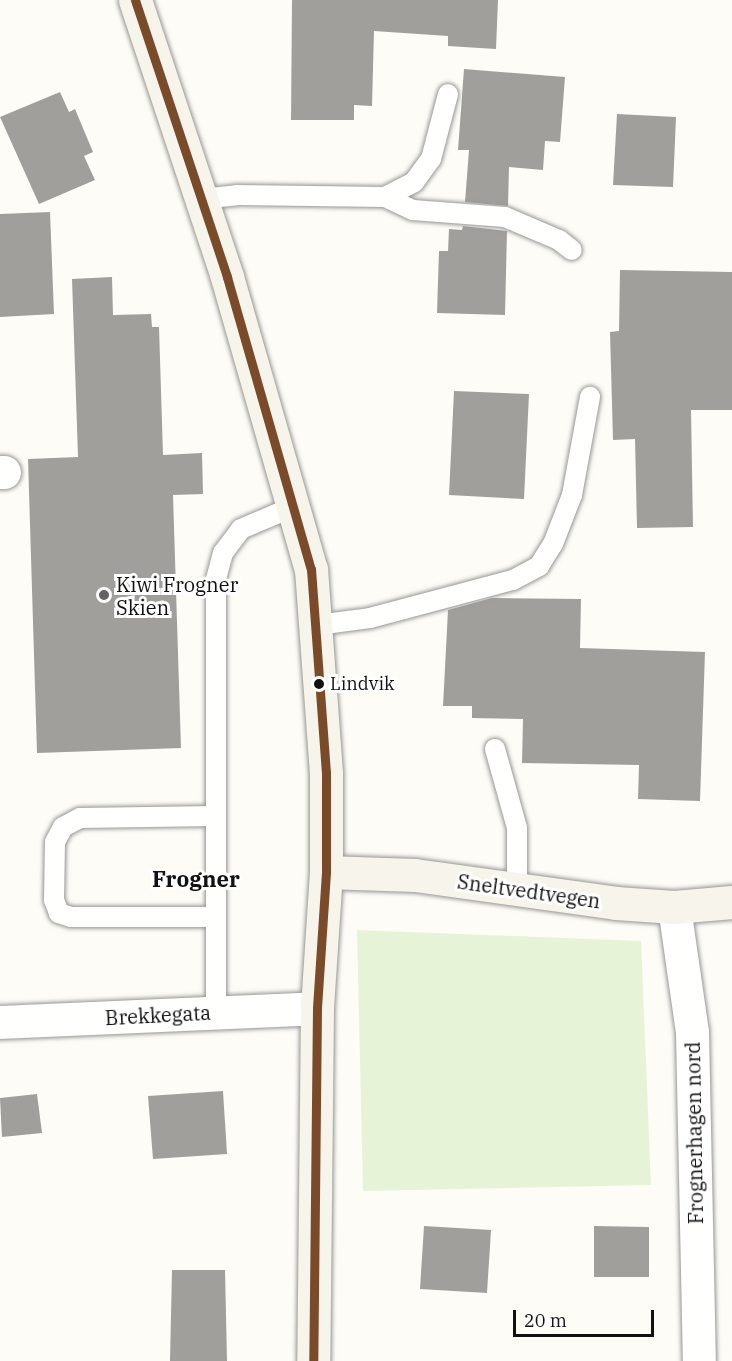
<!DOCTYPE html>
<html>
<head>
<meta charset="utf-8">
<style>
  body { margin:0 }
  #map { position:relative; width:732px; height:1361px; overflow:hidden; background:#fdfcf7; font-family:"IBM Plex Serif",serif }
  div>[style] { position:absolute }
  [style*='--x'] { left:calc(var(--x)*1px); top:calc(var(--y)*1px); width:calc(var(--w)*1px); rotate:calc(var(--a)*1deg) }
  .green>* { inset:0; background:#e7f3d7 }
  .building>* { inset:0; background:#a19f9c }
  .roads { filter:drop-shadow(0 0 2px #979795) drop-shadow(0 0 2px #979795) }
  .service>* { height:20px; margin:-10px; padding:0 10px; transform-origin:10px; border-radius:10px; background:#fffffe }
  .minor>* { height:33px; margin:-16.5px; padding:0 16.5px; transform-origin:16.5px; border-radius:16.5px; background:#fffffe }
  .secondary>* { height:33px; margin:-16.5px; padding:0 16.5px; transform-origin:16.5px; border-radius:16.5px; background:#f6f4eb }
  .bus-1>* { height:9px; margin:-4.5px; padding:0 4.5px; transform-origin:4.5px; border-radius:4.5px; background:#7a4b2a }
  .dots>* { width:16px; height:16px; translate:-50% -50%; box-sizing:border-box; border:3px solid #fff; border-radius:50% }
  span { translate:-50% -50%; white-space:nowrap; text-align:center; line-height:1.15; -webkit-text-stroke:6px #fff; paint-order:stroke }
  .bus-label { font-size:18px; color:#111 }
  .left { translate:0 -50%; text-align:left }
  .poi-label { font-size:20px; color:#111 }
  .street-label { font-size:20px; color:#111 }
  .quarter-label { font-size:22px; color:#111; font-weight:700 }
  .scale { position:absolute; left:513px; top:1310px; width:141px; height:27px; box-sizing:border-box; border:3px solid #111; border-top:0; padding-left:8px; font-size:18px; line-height:21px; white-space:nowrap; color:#111; -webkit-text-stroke:4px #fff; paint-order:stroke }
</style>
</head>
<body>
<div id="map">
  <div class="green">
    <div style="clip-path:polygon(357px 930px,641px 941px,651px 1185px,363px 1191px)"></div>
  </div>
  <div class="building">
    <div style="clip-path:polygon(292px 0,498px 0,496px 49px,448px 46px,448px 36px,374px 31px,372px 106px,354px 105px,354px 120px,291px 120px)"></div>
    <div style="clip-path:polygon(464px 69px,565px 77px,560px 142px,545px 141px,543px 170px,509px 167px,508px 206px,465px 202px,469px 150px,458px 150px)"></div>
    <div style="clip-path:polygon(60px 92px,69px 112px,75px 109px,93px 152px,84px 156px,95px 180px,39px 204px,0 117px)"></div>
    <div style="clip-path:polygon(617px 114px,676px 117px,673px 187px,613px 185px)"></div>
    <div style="clip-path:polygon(50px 212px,54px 314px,0 317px,0 214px)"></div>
    <div style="clip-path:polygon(463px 226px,507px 231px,505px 315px,437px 313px,439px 251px,448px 251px,449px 229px,462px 230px)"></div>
    <div style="clip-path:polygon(620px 270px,732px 272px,732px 410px,691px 410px,693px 527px,637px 528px,635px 439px,613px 440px,610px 332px,619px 331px)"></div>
    <div style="clip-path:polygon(112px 277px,113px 315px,151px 314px,152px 327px,159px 327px,163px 455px,202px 453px,203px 494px,173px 495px,181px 748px,37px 753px,28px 459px,78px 457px,72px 279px)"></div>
    <div style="clip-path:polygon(454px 391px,529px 394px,524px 499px,449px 495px)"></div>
    <div style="clip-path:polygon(492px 598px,581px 599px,580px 648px,705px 652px,700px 801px,638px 799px,639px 765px,522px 763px,523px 719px,472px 718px,472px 706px,443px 706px,448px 610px)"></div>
    <div style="clip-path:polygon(223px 1091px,227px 1154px,153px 1159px,148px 1096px)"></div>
    <div style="clip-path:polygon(37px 1094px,42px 1133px,2px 1137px,0 1098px)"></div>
    <div style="clip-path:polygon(424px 1226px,491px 1230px,487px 1293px,420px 1289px)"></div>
    <div style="clip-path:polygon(594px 1226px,649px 1227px,649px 1277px,594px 1277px)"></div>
    <div style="clip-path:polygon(172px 1270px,225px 1270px,227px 1361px,170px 1361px)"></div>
  </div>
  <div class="roads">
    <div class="service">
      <div style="--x:385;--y:197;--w:33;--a:-27"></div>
      <div style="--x:414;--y:182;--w:29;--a:-54"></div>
      <div style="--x:431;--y:159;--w:67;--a:-75.3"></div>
      <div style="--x:201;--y:199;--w:36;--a:-6"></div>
      <div style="--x:237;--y:195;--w:148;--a:0.8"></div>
      <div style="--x:385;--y:197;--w:31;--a:25"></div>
      <div style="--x:413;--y:210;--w:92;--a:4.4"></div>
      <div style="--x:505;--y:217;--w:59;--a:23.1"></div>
      <div style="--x:559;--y:240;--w:16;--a:38"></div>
      <div style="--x:317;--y:625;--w:53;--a:-7.5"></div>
      <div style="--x:370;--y:618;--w:148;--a:-14.9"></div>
      <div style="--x:513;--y:580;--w:30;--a:-28"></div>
      <div style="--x:539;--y:566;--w:26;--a:-58"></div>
      <div style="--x:553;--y:544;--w:53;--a:-68.8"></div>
      <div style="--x:572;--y:495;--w:100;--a:-79.6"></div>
      <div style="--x:495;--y:749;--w:82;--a:74.4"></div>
      <div style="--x:517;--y:828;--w:61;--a:90"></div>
      <div style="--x:215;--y:917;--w:144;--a:180"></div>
      <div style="--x:71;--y:917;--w:13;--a:-162"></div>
      <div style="--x:59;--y:913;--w:14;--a:-111"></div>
      <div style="--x:54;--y:900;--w:58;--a:-89"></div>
      <div style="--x:55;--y:842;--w:17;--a:-62"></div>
      <div style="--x:63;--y:827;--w:19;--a:-28"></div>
      <div style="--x:80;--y:818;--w:135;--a:-0.8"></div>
      <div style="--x:216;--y:1013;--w:434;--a:-90"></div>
      <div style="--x:216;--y:579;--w:27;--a:-75"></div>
      <div style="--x:223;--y:553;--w:30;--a:-53"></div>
      <div style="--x:241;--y:529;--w:59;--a:-23.1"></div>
    </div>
    <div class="minor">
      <div style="--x:0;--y:472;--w:4;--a:0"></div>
      <div style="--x:674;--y:907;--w:126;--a:81.8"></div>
      <div style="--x:692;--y:1032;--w:329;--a:88.8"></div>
      <div style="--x:0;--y:1022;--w:317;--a:-2.5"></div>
    </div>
    <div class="secondary">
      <div style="--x:135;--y:0;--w:292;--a:71.6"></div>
      <div style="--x:227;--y:277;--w:304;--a:74"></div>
      <div style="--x:311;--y:569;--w:205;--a:85.8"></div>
      <div style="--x:326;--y:773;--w:99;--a:90"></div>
      <div style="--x:326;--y:872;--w:136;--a:93.8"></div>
      <div style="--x:317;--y:1008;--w:353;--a:90.6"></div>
      <div style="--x:326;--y:872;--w:89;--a:1.9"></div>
      <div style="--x:415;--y:875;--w:203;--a:7.9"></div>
      <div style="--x:616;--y:903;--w:58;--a:3.9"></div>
      <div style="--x:674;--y:907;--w:58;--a:-4.9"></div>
    </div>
  </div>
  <div class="bus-1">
    <div style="--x:135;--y:0;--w:292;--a:71.6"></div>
    <div style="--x:227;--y:277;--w:304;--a:74"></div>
    <div style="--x:311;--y:569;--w:205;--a:85.8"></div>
    <div style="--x:326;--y:773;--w:99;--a:90"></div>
    <div style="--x:326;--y:872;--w:136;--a:93.8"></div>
    <div style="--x:317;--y:1008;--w:353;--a:90.6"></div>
  </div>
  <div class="dots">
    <div style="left:104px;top:595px;background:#646362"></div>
    <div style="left:319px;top:684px;background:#111"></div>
  </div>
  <div class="bus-label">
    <span class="left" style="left:330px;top:684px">Lindvik</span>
  </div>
  <div class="poi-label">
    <span class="left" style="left:116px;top:596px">Kiwi Frogner<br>Skien</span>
  </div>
  <div class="street-label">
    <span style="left:529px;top:891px;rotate:8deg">Sneltvedtvegen</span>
    <span style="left:158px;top:1015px;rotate:-3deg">Brekkegata</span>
    <span style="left:694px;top:1133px;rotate:-91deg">Frognerhagen nord</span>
  </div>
  <div class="quarter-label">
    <span style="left:196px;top:879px">Frogner</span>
  </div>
  <div class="scale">20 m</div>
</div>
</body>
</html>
